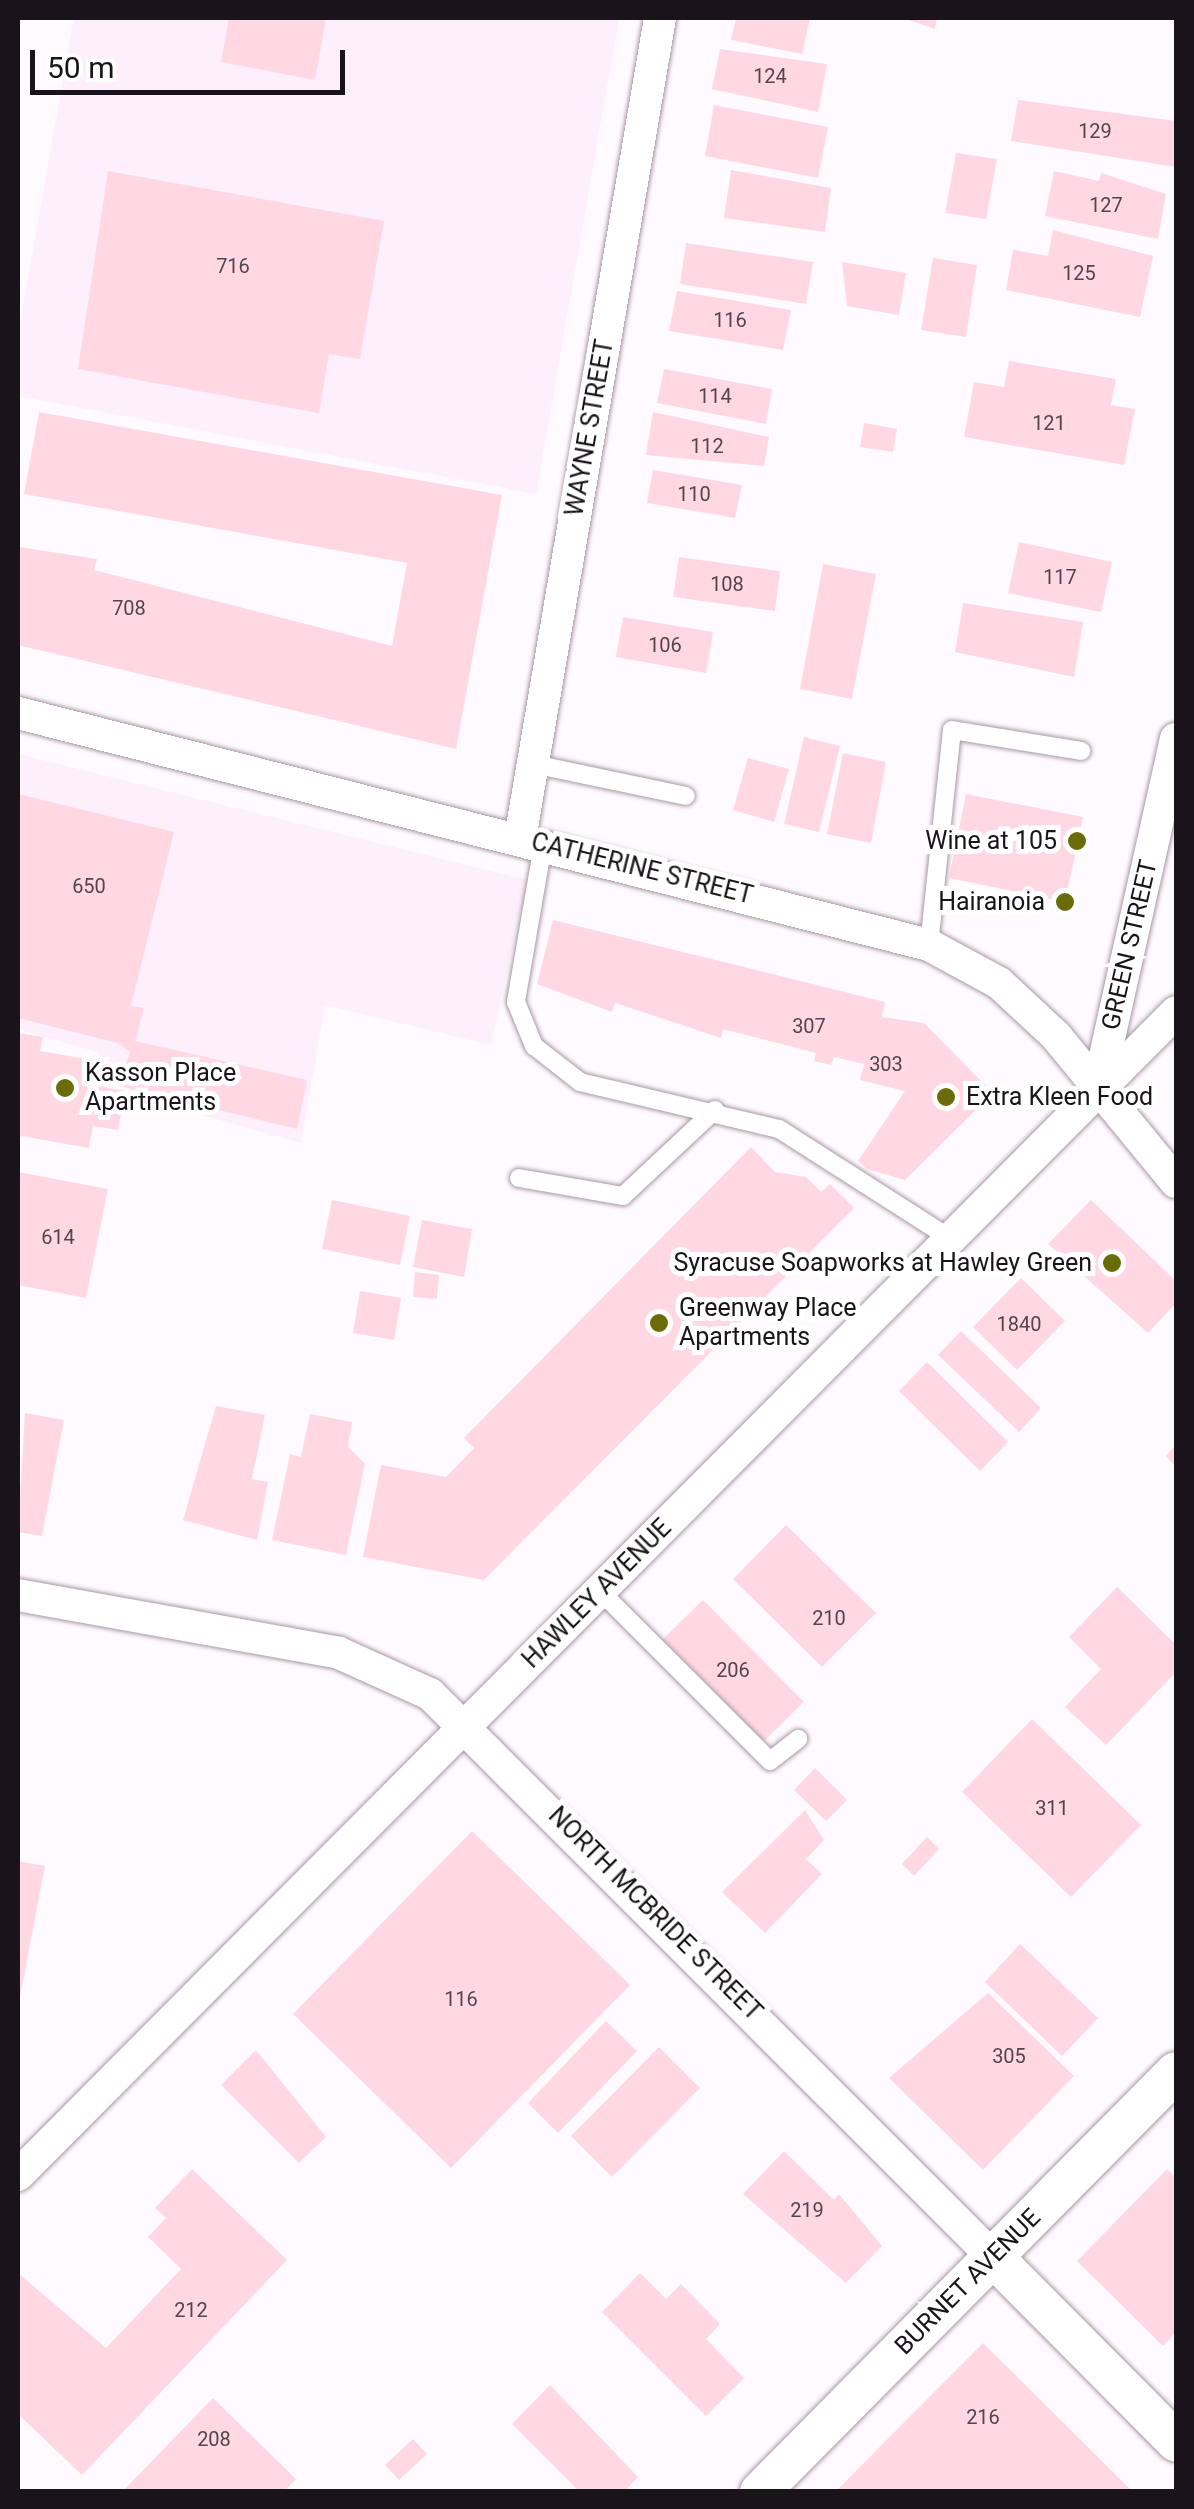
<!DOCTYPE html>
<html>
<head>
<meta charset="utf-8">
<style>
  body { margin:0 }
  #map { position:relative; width:1194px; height:2509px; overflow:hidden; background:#fefafd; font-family:Roboto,sans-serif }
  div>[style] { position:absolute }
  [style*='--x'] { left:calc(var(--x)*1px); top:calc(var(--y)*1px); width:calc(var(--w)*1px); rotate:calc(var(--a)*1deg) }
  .built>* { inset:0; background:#fdeffc }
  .building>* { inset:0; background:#ffd8e4 }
  .roads { filter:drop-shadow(0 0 2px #a798a6) drop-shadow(0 0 2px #a798a6) }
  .service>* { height:18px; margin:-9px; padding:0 9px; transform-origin:9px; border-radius:9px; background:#fff }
  .minor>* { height:32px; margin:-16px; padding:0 16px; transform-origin:16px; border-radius:16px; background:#fff }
  .tertiary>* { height:40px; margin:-20px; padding:0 20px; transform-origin:20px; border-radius:20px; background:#fff }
  .dots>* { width:28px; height:28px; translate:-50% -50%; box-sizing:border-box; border:5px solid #fff; border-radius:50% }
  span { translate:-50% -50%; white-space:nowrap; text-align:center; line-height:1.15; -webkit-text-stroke:10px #fff; paint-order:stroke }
  .number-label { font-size:20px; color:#52454c }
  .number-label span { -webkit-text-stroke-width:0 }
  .street-label { font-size:25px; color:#191419 }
  .poi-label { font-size:25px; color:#191419 }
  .right { translate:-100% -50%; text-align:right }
  .left { translate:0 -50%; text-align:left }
  .frame { position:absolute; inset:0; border:20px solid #191419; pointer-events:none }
  .scale { position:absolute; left:30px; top:50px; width:315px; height:45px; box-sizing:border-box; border:5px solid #191419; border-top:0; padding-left:12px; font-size:30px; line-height:35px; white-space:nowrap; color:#191419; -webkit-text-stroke:8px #fff; paint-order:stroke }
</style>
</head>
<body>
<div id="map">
  <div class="built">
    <div style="clip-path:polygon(74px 18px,619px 18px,536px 494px,18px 396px,18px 335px)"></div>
    <div style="clip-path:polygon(18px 754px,527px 880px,491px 1045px,325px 1005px,301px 1143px,134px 1096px,97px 1052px,18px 1029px)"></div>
  </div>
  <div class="building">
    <div style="clip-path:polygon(229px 18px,326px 18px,315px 80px,221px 62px)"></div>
    <div style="clip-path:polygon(736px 18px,810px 18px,802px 54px,731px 40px)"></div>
    <div style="clip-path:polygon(903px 18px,937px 18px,935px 29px)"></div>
    <div style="clip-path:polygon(720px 49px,827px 64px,818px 112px,712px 89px)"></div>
    <div style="clip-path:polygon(1018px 100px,1176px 121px,1176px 167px,1011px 141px)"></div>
    <div style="clip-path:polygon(714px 105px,828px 127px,818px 178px,705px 156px)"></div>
    <div style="clip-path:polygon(956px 153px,997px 159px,986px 219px,945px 213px)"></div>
    <div style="clip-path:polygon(731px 170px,831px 188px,825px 232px,724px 218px)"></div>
    <div style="clip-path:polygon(108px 171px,384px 221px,360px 359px,329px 354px,319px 413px,78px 369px)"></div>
    <div style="clip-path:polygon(1054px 171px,1099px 181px,1101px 173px,1166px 194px,1158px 239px,1045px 216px)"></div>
    <div style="clip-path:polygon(1053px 230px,1153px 256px,1140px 317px,1006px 290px,1013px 250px,1048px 256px)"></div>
    <div style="clip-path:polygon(686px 243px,813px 262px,806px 304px,680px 284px)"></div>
    <div style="clip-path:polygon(933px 258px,977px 265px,966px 337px,921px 330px)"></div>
    <div style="clip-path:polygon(842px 262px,906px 273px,899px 315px,847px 306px)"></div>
    <div style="clip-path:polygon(677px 291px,791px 310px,783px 350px,669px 331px)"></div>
    <div style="clip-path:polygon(1009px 361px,1116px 379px,1111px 405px,1135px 409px,1124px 465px,964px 437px,974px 382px,1004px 387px)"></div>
    <div style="clip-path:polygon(664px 369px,772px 389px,766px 424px,657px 403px)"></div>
    <div style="clip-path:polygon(39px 412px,502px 495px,456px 749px,18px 645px,19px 547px,97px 559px,94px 570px,392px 646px,407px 563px,24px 494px)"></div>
    <div style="clip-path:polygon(653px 412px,769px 437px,764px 466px,646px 455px)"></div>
    <div style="clip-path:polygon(864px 423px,897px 429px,893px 452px,860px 447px)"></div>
    <div style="clip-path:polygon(653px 470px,742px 485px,735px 518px,647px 503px)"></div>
    <div style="clip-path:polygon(1019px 542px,1112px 562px,1101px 612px,1008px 593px)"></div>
    <div style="clip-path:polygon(679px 557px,780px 571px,775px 611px,673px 597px)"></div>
    <div style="clip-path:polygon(823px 564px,876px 574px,852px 699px,800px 689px)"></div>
    <div style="clip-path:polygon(963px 603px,1083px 622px,1074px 677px,955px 652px)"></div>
    <div style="clip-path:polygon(623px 617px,713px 632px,706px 673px,616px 657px)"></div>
    <div style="clip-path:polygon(804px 737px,840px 746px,819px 832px,784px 824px)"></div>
    <div style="clip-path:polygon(843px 753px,886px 762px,871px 843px,827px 834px)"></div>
    <div style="clip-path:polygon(748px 758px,789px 769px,774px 822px,733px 810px)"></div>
    <div style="clip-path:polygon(18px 794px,174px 832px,131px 1006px,144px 1008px,135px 1041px,307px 1080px,297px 1129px,120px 1086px,130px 1052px,118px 1043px,18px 1018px)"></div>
    <div style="clip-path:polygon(966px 794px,1083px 817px,1065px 902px,949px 878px)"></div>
    <div style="clip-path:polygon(553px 920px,885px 1002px,882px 1017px,924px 1023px,993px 1093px,905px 1180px,867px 1169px,858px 1161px,905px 1091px,860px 1080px,864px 1064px,834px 1057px,831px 1065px,814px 1061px,816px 1053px,723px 1029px,721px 1038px,615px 1003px,612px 1012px,537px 984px)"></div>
    <div style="clip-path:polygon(18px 1033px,43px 1037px,40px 1051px,103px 1062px,98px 1086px,125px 1091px,118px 1130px,93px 1126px,89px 1148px,21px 1136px,18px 1144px)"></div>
    <div style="clip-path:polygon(751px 1147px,775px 1172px,806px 1177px,821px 1192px,830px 1184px,854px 1208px,484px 1580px,363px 1557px,381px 1465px,446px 1477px,474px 1448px,464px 1438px)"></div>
    <div style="clip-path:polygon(18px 1172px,108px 1189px,86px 1298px,18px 1285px)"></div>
    <div style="clip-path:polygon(332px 1200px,410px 1216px,400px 1265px,322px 1249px)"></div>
    <div style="clip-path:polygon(1091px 1200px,1176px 1281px,1176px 1303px,1148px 1333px,1048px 1244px)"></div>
    <div style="clip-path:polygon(422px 1220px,472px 1229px,464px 1277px,413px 1267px)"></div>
    <div style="clip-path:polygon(415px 1272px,439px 1275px,437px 1299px,413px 1297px)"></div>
    <div style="clip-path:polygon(1021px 1278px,1065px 1321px,1017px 1370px,973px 1327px)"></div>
    <div style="clip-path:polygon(360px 1291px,401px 1298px,394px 1340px,353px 1333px)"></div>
    <div style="clip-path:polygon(961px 1331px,1041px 1408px,1019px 1432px,938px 1355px)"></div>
    <div style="clip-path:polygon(927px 1362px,1008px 1442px,980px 1471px,899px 1391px)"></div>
    <div style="clip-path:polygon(216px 1406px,265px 1415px,252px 1479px,268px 1482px,257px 1540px,183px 1520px)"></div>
    <div style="clip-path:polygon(25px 1413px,64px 1420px,42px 1536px,18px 1532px)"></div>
    <div style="clip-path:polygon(310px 1414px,352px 1422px,348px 1447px,365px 1464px,346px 1555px,272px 1540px,290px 1454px,301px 1457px)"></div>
    <div style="clip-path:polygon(1176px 1445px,1176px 1467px,1166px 1456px)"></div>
    <div style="clip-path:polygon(786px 1525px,876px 1613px,822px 1667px,733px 1579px)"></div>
    <div style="clip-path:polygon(1117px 1587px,1176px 1645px,1176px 1672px,1106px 1745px,1065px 1707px,1101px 1669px,1069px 1637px)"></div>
    <div style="clip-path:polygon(703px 1600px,804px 1702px,764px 1741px,663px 1639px)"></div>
    <div style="clip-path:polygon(1032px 1719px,1141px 1825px,1071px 1897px,962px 1792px)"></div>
    <div style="clip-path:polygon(815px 1768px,847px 1800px,826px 1821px,794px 1790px)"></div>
    <div style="clip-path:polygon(805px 1810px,824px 1840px,806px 1859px,822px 1874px,765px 1933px,722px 1892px)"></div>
    <div style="clip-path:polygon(472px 1831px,630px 1985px,451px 2168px,293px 2014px)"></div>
    <div style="clip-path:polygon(927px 1837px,939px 1849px,914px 1876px,902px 1864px)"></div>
    <div style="clip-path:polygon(18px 1861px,45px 1866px,19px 2002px,18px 2002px)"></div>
    <div style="clip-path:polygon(1020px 1944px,1098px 2018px,1062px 2056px,985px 1982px)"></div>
    <div style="clip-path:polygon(988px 1993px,1074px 2076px,983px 2170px,889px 2078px)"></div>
    <div style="clip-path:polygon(606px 2021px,637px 2051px,558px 2133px,528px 2103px)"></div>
    <div style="clip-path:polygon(659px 2047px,700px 2088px,612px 2177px,571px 2136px)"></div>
    <div style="clip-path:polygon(256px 2050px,326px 2137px,299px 2163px,221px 2085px)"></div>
    <div style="clip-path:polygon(784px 2151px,834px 2200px,839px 2194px,882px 2246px,846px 2283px,743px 2194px)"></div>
    <div style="clip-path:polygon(192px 2169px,287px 2260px,82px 2475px,18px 2414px,18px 2273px,106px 2348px,181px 2269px,148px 2237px,166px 2218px,155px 2208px)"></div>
    <div style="clip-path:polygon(1167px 2169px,1176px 2178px,1176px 2332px,1163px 2346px,1077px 2261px)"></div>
    <div style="clip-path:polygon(640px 2273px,666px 2299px,681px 2284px,720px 2324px,706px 2339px,744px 2378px,706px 2416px,602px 2312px)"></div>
    <div style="clip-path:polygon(983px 2343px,1133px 2492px,835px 2492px)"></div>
    <div style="clip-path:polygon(550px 2385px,638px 2477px,624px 2492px,580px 2492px,512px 2424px)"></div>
    <div style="clip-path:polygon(213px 2398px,296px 2479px,284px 2492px,122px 2492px)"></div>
    <div style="clip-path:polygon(413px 2439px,427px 2454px,399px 2480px,385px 2465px)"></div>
  </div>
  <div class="roads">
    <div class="service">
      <div style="--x:533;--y:764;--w:156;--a:11.8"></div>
      <div style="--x:543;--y:845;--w:159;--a:99.8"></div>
      <div style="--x:516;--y:1002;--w:48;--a:67.8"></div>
      <div style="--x:534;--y:1046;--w:58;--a:38"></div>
      <div style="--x:580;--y:1082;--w:204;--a:13.3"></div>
      <div style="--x:779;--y:1129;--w:204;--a:32.6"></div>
      <div style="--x:929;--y:945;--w:216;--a:-83.9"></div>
      <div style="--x:952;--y:730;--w:131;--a:9.2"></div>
      <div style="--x:519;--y:1178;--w:106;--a:9.8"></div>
      <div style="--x:623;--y:1196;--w:126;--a:-43.1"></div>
      <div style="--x:600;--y:1591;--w:240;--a:45"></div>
      <div style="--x:770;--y:1761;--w:36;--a:-38"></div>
    </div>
    <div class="minor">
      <div style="--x:18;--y:713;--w:940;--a:14.29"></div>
      <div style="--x:929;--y:945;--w:80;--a:28.5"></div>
      <div style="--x:999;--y:983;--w:78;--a:42.9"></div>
      <div style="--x:1056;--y:1036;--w:189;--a:50.6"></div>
      <div style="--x:520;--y:839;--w:833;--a:-80.32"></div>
      <div style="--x:1097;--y:1092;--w:362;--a:-77.4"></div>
      <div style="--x:18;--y:1595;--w:326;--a:10.2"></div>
      <div style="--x:339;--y:1653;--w:100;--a:24.3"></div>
      <div style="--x:430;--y:1694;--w:796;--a:45"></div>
      <div style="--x:18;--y:2175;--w:1641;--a:-45.12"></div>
    </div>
    <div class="tertiary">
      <div style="--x:993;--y:2257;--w:260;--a:45.2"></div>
      <div style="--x:760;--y:2492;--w:591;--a:-45.27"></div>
    </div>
  </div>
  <div class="dots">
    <div style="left:1077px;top:841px;background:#6a6b09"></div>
    <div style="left:1065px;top:902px;background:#6a6b09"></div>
    <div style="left:65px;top:1088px;background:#6a6b09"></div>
    <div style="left:946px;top:1097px;background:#6a6b09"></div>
    <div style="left:1112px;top:1263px;background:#6a6b09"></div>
    <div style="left:659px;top:1323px;background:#6a6b09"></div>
  </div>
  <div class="number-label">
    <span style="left:770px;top:76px">124</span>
    <span style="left:1095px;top:131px">129</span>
    <span style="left:1106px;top:205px">127</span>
    <span style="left:233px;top:266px">716</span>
    <span style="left:1079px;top:273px">125</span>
    <span style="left:730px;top:320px">116</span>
    <span style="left:715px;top:396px">114</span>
    <span style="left:1049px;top:423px">121</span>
    <span style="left:707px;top:446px">112</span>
    <span style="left:694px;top:494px">110</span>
    <span style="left:1060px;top:577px">117</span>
    <span style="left:727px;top:584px">108</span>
    <span style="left:129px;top:608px">708</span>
    <span style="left:665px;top:645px">106</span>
    <span style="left:89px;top:886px">650</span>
    <span style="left:809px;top:1026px">307</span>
    <span style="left:886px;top:1064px">303</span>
    <span style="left:58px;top:1237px">614</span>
    <span style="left:1019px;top:1324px">1840</span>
    <span style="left:829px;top:1618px">210</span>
    <span style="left:733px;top:1670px">206</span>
    <span style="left:1052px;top:1808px">311</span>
    <span style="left:461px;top:1999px">116</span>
    <span style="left:1009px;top:2056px">305</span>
    <span style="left:807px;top:2210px">219</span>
    <span style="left:191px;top:2310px">212</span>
    <span style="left:983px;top:2417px">216</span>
    <span style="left:214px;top:2439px">208</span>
  </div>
  <div class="street-label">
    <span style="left:590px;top:428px;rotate:-80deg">WAYNE STREET</span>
    <span style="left:642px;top:869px;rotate:14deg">CATHERINE STREET</span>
    <span style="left:1130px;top:945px;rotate:-77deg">GREEN STREET</span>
    <span style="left:597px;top:1594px;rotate:-45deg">HAWLEY AVENUE</span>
    <span style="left:655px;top:1914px;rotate:45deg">NORTH MCBRIDE STREET</span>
    <span style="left:968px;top:2282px;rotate:-45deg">BURNET AVENUE</span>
  </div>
  <div class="poi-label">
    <span class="right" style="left:1057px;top:841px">Wine at 105</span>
    <span class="right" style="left:1045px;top:902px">Hairanoia</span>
    <span class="left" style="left:85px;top:1088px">Kasson Place<br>Apartments</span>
    <span class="left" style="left:966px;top:1097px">Extra Kleen Food</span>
    <span class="right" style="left:1092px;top:1263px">Syracuse Soapworks at Hawley Green</span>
    <span class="left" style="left:679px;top:1323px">Greenway Place<br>Apartments</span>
  </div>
  <div class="frame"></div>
  <div class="scale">50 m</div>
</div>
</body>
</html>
